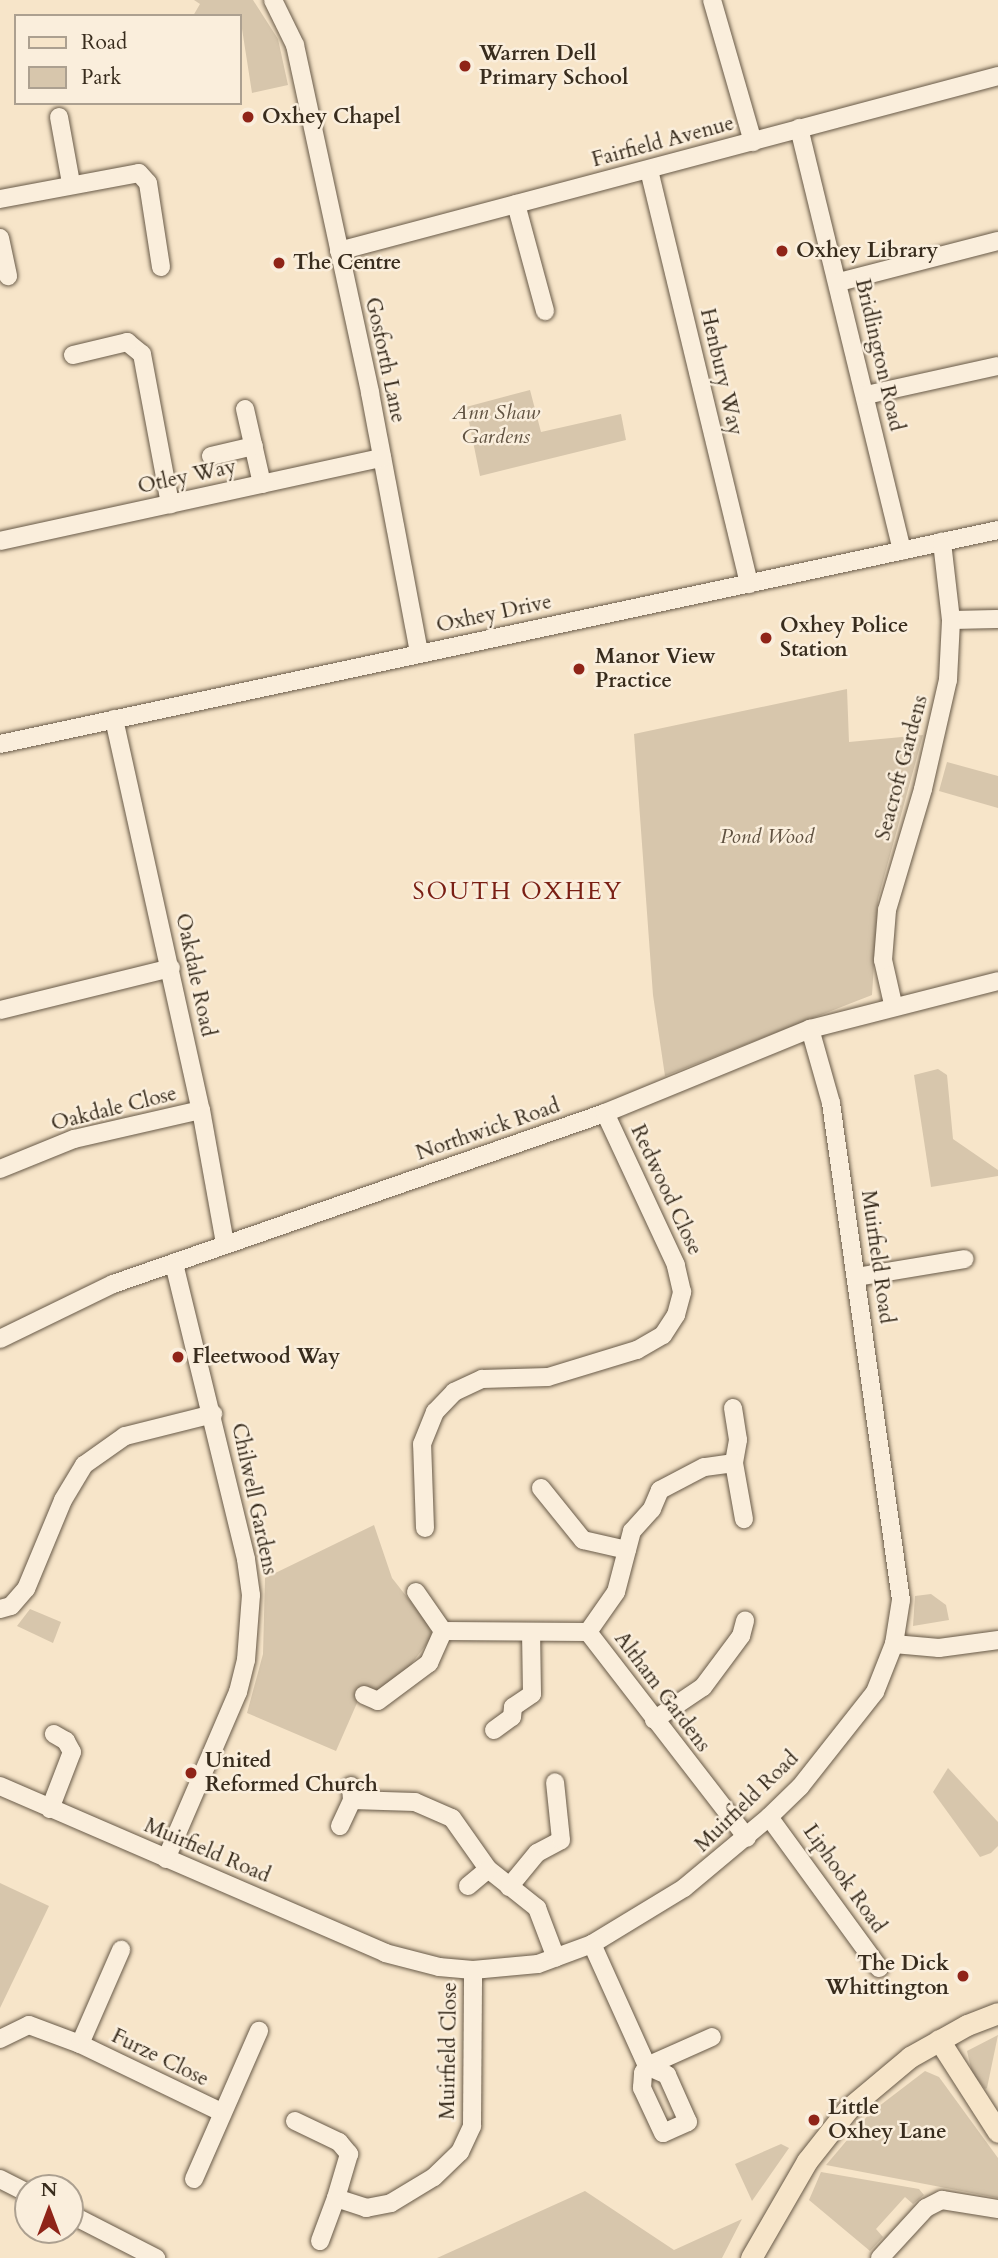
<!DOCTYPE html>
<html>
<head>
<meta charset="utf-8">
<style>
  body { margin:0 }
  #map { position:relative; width:998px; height:2258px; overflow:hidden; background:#f7e5c9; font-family:Cardo,serif }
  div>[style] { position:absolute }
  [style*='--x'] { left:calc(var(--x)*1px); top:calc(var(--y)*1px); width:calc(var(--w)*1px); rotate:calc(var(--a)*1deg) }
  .green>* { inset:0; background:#d7c6ac }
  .roads { filter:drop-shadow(0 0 2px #685a48) drop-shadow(0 0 2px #685a48) }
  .minor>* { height:18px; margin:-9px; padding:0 9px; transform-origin:9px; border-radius:9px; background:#faeedc }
  .major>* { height:21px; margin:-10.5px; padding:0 10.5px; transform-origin:10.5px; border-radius:10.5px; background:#f7e5c9 }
  .dots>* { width:19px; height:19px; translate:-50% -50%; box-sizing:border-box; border:4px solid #faeedc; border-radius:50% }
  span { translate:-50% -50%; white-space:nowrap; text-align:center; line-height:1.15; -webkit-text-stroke:5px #faeedc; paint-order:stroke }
  .poi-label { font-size:21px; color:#382c1d; font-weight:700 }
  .left { translate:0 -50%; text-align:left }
  .right { translate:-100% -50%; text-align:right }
  .street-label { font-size:21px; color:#382c1d }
  .park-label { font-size:21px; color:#605241; font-style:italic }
  .quarter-label { font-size:24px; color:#7a1f14; letter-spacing:2px }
  .legend { position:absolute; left:14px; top:14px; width:228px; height:91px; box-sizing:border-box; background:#faeedc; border:2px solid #aca090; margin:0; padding:9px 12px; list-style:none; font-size:21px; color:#382c1d }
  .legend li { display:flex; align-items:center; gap:14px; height:35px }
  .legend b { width:35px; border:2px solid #aca090 }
  .north { position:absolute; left:14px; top:2174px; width:70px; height:70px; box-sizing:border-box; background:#faeedc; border:2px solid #aca090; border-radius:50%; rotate:0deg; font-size:19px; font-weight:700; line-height:28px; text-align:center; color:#382c1d }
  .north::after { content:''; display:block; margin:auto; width:24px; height:32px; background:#8f2418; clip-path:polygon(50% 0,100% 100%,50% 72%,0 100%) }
</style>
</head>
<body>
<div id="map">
  <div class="green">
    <div style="clip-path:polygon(194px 0,253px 0,278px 39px,288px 85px,252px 93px,240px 16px,193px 16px,200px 4px)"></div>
    <div style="clip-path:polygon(530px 390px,541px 432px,621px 414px,626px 440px,480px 476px,466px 407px)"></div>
    <div style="clip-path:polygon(847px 689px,849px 742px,923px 735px,878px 899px,872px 995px,665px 1076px,653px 995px,634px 734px)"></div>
    <div style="clip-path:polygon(947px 762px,998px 776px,998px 808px,939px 791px)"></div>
    <div style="clip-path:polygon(938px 1069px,947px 1075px,953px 1139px,998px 1170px,998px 1176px,931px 1187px,914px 1075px)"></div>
    <div style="clip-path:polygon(374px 1525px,392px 1578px,429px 1625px,432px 1637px,409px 1667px,376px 1692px,364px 1687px,336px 1751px,247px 1713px,263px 1654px,265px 1578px)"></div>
    <div style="clip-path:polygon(931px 1594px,946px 1605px,949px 1620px,913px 1626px,915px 1596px)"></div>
    <div style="clip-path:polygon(30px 1609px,61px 1622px,53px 1643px,17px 1626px)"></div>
    <div style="clip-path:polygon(948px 1768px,998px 1822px,998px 1846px,991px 1853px,980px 1857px,933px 1792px)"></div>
    <div style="clip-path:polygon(0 1883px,49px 1906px,0 2008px)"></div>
    <div style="clip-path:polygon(998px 2035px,987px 2088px,985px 2089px,972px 2073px,967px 2051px)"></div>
    <div style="clip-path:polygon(925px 2071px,939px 2077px,998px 2158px,998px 2198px,826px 2165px,870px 2113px)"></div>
    <div style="clip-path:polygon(781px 2144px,789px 2148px,752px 2201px,735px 2164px)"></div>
    <div style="clip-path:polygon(821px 2172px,919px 2189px,924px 2195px,913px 2204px,905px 2197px,876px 2229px,883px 2237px,870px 2251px,809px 2200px)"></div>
    <div style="clip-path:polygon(585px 2191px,674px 2250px,742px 2219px,722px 2258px,437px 2258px)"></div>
  </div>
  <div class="roads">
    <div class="minor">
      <div style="--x:273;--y:0;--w:50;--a:63.9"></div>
      <div style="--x:295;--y:45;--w:356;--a:77.8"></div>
      <div style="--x:370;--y:393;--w:265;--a:79.3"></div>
      <div style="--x:712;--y:0;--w:148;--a:73.9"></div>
      <div style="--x:59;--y:117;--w:67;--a:79.7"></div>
      <div style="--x:799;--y:128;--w:435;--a:76.3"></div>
      <div style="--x:649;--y:170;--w:426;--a:76.4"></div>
      <div style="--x:0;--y:199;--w:141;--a:-10.6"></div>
      <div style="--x:139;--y:173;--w:13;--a:48"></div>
      <div style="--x:148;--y:183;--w:85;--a:81.2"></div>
      <div style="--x:516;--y:204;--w:111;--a:74.8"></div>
      <div style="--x:0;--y:238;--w:39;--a:78"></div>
      <div style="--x:339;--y:251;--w:682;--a:-14.87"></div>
      <div style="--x:839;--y:282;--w:164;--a:-14.5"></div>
      <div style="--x:73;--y:355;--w:56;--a:-13.5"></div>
      <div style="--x:127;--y:342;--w:19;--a:39"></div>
      <div style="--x:142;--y:354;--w:153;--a:79.4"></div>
      <div style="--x:866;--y:395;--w:135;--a:-12.4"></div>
      <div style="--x:245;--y:409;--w:77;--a:77.2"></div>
      <div style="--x:211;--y:456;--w:44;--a:-13.1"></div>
      <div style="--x:0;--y:541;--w:391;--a:-12.3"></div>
      <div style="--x:951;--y:620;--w:47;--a:-1.2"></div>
      <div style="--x:114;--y:719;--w:401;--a:77.5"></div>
      <div style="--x:201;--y:1110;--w:135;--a:79.8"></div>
      <div style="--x:0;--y:744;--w:1021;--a:-12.1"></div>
      <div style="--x:893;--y:1004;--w:45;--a:-102.8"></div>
      <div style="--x:883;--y:960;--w:50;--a:-85.4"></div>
      <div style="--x:887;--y:910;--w:126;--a:-73.4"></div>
      <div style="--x:923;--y:789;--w:112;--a:-77.1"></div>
      <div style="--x:948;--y:680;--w:60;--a:-87.1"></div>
      <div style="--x:951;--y:620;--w:79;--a:-96.6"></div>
      <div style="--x:0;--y:1010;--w:176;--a:-13.8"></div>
      <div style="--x:0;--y:1169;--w:80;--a:-22.1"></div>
      <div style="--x:74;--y:1139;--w:130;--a:-12.9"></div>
      <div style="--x:857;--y:1277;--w:109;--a:-9.5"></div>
      <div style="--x:0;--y:1339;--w:126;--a:-26"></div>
      <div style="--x:113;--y:1284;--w:521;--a:-19.17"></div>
      <div style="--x:605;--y:1113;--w:222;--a:-22.3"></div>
      <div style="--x:810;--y:1029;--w:194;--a:-14.3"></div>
      <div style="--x:733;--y:1408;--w:32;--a:81"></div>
      <div style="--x:738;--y:1440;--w:23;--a:100"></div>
      <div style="--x:734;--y:1463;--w:57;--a:79.9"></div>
      <div style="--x:734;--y:1463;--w:30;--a:172"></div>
      <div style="--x:704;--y:1467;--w:50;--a:152.4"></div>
      <div style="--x:660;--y:1490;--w:21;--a:113"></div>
      <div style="--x:652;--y:1509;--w:30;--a:132"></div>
      <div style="--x:632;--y:1531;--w:63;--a:104.7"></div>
      <div style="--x:616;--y:1592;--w:49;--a:125"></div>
      <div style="--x:588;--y:1632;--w:260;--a:52.3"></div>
      <div style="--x:541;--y:1488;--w:67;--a:51.1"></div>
      <div style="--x:583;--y:1540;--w:45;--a:12.8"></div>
      <div style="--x:425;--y:1528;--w:84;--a:-92"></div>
      <div style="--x:422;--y:1444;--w:35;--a:-68"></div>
      <div style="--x:435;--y:1412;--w:28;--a:-46"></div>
      <div style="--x:454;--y:1392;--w:31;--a:-25"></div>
      <div style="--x:482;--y:1379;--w:66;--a:-1.7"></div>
      <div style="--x:548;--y:1377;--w:93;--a:-16.9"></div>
      <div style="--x:637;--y:1350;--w:30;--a:-30"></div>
      <div style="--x:663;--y:1335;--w:24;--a:-57"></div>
      <div style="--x:676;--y:1315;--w:24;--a:-75"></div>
      <div style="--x:682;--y:1292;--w:28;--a:-103"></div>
      <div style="--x:676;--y:1265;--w:168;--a:-115"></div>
      <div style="--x:416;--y:1592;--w:47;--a:55.3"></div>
      <div style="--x:443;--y:1631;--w:145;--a:0.4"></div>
      <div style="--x:0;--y:1609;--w:11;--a:-15"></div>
      <div style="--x:11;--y:1606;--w:23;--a:-49"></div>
      <div style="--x:26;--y:1589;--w:96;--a:-67.4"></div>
      <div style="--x:63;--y:1500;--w:41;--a:-59"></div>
      <div style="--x:84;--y:1465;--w:50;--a:-35.3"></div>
      <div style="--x:125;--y:1436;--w:91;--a:-14"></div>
      <div style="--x:894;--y:1644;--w:45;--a:5.1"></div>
      <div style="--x:939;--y:1648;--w:60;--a:-7.7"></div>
      <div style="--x:364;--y:1695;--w:15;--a:23"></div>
      <div style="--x:378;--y:1701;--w:64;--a:-36.7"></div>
      <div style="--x:429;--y:1663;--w:35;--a:-66"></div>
      <div style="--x:654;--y:1720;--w:59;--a:-34"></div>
      <div style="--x:703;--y:1687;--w:64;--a:-53.3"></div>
      <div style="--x:741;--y:1636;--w:16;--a:-75"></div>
      <div style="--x:494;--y:1730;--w:22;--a:-36"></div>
      <div style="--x:512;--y:1717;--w:10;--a:-84"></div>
      <div style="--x:513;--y:1707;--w:23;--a:-34"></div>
      <div style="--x:532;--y:1694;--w:62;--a:-90.9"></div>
      <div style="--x:0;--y:1786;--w:420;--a:23.4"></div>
      <div style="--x:385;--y:1953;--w:56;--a:14.5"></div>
      <div style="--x:439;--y:1967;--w:34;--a:5"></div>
      <div style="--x:473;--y:1970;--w:65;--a:-5.3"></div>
      <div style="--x:538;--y:1964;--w:58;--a:-20.3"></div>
      <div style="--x:592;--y:1944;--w:108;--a:-31.3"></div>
      <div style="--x:684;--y:1888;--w:111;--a:-39.9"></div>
      <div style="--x:769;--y:1817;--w:43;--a:-44.1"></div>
      <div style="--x:800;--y:1787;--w:121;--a:-51.7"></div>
      <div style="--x:875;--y:1692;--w:52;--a:-68.4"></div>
      <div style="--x:894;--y:1644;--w:45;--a:-81"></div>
      <div style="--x:901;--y:1600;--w:502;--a:-98.02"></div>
      <div style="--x:831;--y:1103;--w:77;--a:-105.8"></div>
      <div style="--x:352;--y:1800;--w:63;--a:1.8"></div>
      <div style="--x:415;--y:1802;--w:40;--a:23.4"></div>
      <div style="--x:452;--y:1818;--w:62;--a:54.8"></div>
      <div style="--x:488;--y:1869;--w:63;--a:38.5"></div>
      <div style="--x:537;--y:1908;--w:53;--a:69.2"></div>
      <div style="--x:50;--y:1809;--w:61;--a:-68.9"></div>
      <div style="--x:72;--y:1752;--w:13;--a:-119"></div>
      <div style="--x:66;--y:1741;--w:14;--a:-150"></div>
      <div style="--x:769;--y:1817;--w:187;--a:53.9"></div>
      <div style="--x:340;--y:1826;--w:29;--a:-65"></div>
      <div style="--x:352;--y:1800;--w:14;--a:-94"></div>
      <div style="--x:166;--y:1859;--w:182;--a:-66.7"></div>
      <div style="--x:238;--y:1692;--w:33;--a:-76"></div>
      <div style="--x:246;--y:1660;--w:65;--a:-85.6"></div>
      <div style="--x:251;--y:1595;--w:36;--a:-98"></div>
      <div style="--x:246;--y:1559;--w:305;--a:-103.7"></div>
      <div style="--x:468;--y:1886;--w:26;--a:-40"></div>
      <div style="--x:509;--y:1887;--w:44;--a:-50.5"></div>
      <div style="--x:537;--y:1853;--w:27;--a:-28"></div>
      <div style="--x:561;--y:1840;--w:58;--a:-95.9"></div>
      <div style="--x:592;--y:1944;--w:134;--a:65.7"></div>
      <div style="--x:0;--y:2039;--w:32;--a:-26"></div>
      <div style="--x:29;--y:2025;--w:54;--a:20.4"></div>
      <div style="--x:80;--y:2044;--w:157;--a:25.7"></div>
      <div style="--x:80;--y:2044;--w:103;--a:-66.4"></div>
      <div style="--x:647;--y:2066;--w:22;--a:24"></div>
      <div style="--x:667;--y:2075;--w:51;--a:65.9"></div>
      <div style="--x:688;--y:2122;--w:27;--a:156"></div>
      <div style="--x:663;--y:2133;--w:50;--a:-115"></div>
      <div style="--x:642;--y:2088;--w:15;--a:-86"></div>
      <div style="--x:643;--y:2073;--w:8;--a:-60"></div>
      <div style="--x:647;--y:2066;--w:71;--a:-24"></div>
      <div style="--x:295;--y:2121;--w:49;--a:25.5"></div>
      <div style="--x:339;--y:2142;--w:16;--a:50"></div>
      <div style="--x:349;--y:2154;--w:46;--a:106.5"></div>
      <div style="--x:0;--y:2179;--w:31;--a:27"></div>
      <div style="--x:194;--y:2179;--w:162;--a:-66.3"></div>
      <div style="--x:70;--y:2214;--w:97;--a:27.1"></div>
      <div style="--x:320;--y:2241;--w:46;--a:-69.6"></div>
      <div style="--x:336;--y:2198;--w:32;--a:18"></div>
      <div style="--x:366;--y:2208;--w:25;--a:-11"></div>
      <div style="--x:391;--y:2203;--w:50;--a:-31.2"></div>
      <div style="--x:434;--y:2177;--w:36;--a:-44"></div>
      <div style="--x:460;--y:2152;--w:29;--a:-65"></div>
      <div style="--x:472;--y:2126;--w:156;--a:-89.6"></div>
      <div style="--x:880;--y:2258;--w:68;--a:-47.4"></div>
      <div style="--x:926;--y:2208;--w:18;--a:-27"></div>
      <div style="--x:942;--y:2200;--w:57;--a:9.1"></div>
    </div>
    <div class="major">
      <div style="--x:939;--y:2040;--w:109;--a:57.3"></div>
      <div style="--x:751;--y:2258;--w:112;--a:-60"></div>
      <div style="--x:807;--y:2161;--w:66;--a:-51.7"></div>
      <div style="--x:848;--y:2109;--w:81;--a:-40"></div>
      <div style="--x:910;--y:2057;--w:65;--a:-29.3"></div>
      <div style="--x:967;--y:2025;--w:33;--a:-21"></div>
    </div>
  </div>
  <div class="dots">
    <div style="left:465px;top:66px;background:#8f2418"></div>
    <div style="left:248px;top:117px;background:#8f2418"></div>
    <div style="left:782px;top:251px;background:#8f2418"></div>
    <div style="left:279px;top:263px;background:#8f2418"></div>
    <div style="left:766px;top:638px;background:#8f2418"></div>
    <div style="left:579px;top:669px;background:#8f2418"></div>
    <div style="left:178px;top:1357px;background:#8f2418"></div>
    <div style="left:191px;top:1773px;background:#8f2418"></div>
    <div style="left:963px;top:1976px;background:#8f2418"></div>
    <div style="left:814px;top:2120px;background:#8f2418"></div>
  </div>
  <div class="poi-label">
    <span class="left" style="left:479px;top:66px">Warren Dell<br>Primary School</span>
    <span class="left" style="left:262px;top:117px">Oxhey Chapel</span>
    <span class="left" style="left:796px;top:251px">Oxhey Library</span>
    <span class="left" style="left:293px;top:263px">The Centre</span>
    <span class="left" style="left:780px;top:638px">Oxhey Police<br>Station</span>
    <span class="left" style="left:595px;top:669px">Manor View<br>Practice</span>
    <span class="left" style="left:192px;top:1357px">Fleetwood Way</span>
    <span class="left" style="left:205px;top:1773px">United<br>Reformed Church</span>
    <span class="right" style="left:949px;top:1976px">The Dick<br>Whittington</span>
    <span class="left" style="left:828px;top:2120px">Little<br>Oxhey Lane</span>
  </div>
  <div class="street-label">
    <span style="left:663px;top:142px;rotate:-15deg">Fairfield Avenue</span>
    <span style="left:879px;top:355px;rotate:77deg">Bridlington Road</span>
    <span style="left:385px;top:360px;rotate:78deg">Gosforth Lane</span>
    <span style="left:721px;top:372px;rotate:77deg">Henbury Way</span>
    <span style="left:187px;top:477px;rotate:-12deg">Otley Way</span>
    <span style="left:494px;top:614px;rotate:-12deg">Oxhey Drive</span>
    <span style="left:902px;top:768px;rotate:-75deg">Seacroft Gardens</span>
    <span style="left:195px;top:975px;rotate:78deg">Oakdale Road</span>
    <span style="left:114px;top:1109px;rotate:-14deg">Oakdale Close</span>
    <span style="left:488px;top:1130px;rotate:-19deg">Northwick Road</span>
    <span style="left:666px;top:1190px;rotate:65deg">Redwood Close</span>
    <span style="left:877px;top:1257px;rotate:82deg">Muirfield Road</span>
    <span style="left:254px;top:1499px;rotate:78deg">Chilwell Gardens</span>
    <span style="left:662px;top:1692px;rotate:53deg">Altham Gardens</span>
    <span style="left:747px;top:1802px;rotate:-44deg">Muirfield Road</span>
    <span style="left:207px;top:1851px;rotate:23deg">Muirfield Road</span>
    <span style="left:844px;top:1879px;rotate:55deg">Liphook Road</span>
    <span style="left:449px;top:2051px;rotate:-89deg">Muirfield Close</span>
    <span style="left:160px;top:2058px;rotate:26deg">Furze Close</span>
  </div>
  <div class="park-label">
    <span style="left:496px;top:425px">Ann Shaw<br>Gardens</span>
    <span style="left:767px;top:837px">Pond Wood</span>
  </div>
  <div class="quarter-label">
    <span style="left:518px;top:892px">SOUTH OXHEY</span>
  </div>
  <ul class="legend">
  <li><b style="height:9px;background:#f7e5c9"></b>Road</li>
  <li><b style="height:19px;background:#d7c6ac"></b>Park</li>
  </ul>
  <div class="north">N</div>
</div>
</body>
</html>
